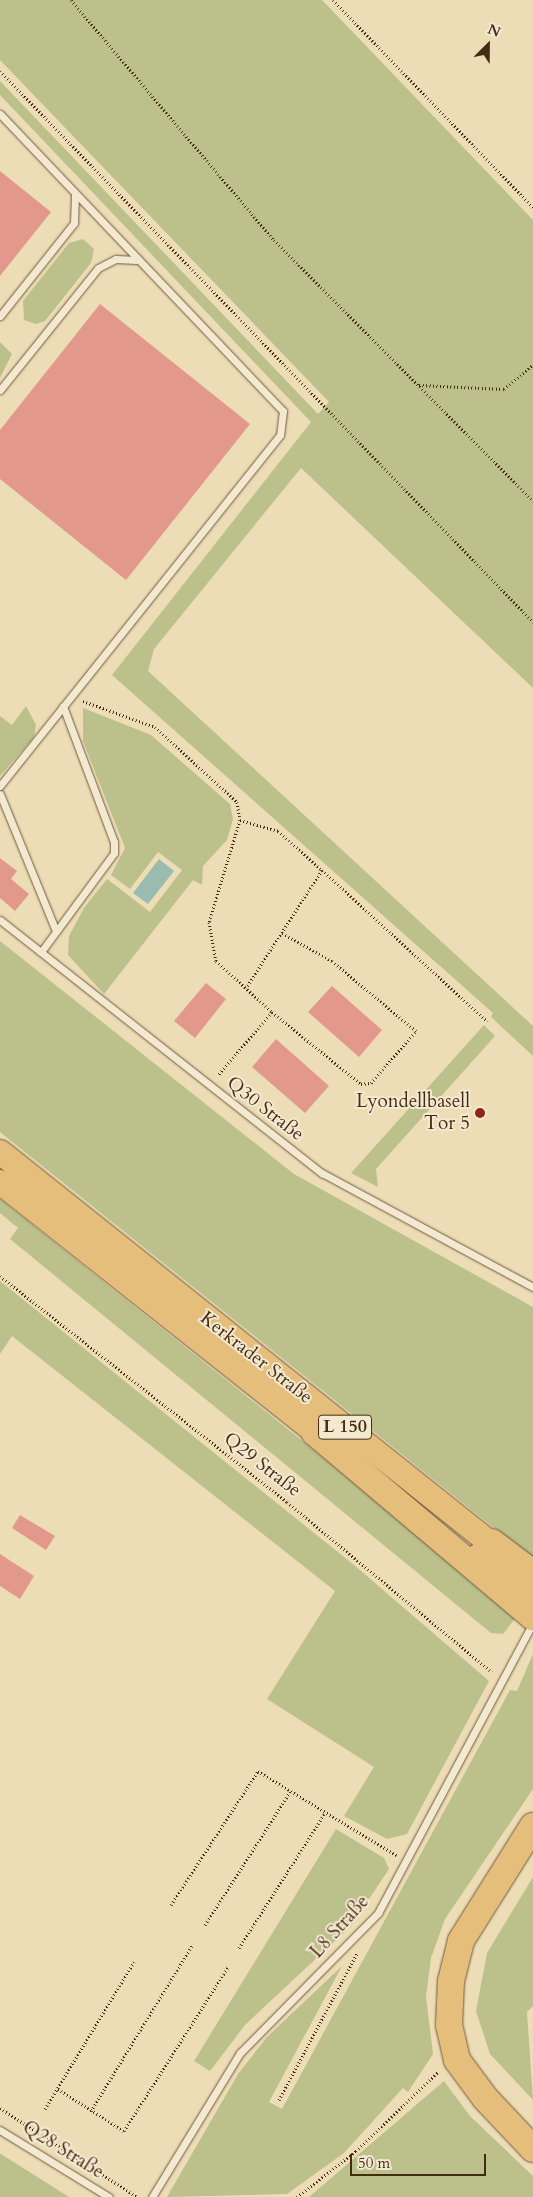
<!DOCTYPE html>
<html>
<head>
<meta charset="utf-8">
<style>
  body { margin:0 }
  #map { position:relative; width:533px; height:2197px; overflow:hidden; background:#ecddb6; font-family:Cardo,serif }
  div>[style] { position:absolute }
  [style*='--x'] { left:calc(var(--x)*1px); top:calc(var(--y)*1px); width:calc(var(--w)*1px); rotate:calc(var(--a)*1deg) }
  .green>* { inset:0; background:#bcc08b }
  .water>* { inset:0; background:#99bbb0 }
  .building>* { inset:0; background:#e2998c }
  .path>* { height:3px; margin-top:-1.5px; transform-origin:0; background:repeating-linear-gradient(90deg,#462b14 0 1px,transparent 0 3.5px) }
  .roads { filter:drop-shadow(0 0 1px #70583c) drop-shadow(0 0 1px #70583c) }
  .service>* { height:7px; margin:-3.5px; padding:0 3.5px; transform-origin:3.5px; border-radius:3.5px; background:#f3e9d0 }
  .trunk>* { height:24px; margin:-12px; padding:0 12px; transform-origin:12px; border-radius:12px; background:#e6be7b }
  .motorway>* { height:26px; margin:-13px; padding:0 13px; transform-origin:13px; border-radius:13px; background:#e6be7b }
  .dots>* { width:14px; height:14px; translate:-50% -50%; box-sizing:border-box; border:2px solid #f3e9d0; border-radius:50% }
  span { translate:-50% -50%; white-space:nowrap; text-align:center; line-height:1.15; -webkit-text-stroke:4px #f3e9d0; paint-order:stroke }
  .shield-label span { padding:1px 4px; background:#f3e9d0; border:1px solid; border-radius:4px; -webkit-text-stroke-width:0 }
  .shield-label { font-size:18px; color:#462b14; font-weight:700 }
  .poi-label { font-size:19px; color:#462b14 }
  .right { translate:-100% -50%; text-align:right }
  .street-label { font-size:19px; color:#462b14 }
  .north { position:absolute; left:463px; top:20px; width:50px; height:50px; -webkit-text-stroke:4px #f3e9d0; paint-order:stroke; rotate:23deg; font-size:14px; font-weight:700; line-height:20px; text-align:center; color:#462b14 }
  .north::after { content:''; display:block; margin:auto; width:18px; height:22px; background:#462b14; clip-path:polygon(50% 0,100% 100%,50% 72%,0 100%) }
  .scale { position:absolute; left:350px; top:2154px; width:136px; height:22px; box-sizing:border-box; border:2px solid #462b14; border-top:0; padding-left:6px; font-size:15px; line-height:18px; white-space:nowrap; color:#462b14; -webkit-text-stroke:4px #f3e9d0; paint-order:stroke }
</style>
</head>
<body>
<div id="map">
  <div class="green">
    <div style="clip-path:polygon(0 0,322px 0,533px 220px,533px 688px,301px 468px,154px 649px,148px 671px,533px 1026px,533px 1056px,491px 1017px,493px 1013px,112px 675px,311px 422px,0 95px,0 81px,318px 414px,329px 402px,0 60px)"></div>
    <div style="clip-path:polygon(83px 239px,94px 249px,91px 263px,45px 321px,36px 324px,24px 320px,23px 301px,69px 243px)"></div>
    <div style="clip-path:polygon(0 342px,12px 354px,0 378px)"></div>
    <div style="clip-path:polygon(26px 706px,36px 725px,34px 737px,0 776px,0 716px,12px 725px)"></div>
    <div style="clip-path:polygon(83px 708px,151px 735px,230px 804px,233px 819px,227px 840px,203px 866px,202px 885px,193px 880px,104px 994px,68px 955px,69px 936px,84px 908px,107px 879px,150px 912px,182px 870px,158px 852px,130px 889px,111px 875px,125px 848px,83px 741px)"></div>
    <div style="clip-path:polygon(0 941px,294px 1174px,533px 1307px,533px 1559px,0 1132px)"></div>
    <div style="clip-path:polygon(484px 1025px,495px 1036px,376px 1169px,378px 1187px,351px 1173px)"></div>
    <div style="clip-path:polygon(0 1199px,501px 1600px,517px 1616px,503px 1634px,491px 1633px,10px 1239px,18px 1228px,0 1213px)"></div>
    <div style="clip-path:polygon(0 1281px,354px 1565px,489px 1681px,407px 1834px,387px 1839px,344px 1816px,374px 1767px,267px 1699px,335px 1591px,12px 1336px,0 1354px)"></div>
    <div style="clip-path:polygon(533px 1654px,533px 1789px,445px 1919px,431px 1958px,426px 1997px,433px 2054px,408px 2092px,403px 2088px,344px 2153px,287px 2194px,167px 2197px,238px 2074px,267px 2037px,342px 1966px,269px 2102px,282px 2109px,510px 1690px,517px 1691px)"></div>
    <div style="clip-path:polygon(336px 1829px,384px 1858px,389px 1869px,351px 1926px,245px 2025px,210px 2071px,194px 2061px)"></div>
    <div style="clip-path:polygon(533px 1877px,533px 2006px,527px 2012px,533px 2100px,490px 2054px,476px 2011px,487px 1953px)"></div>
    <div style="clip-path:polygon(444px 2081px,470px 2116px,533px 2176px,533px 2197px,309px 2197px)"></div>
    <div style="clip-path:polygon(0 2154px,1px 2154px,69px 2197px,0 2197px)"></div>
  </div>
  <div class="water">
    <div style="clip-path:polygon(159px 859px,174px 871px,148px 904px,133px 893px)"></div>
  </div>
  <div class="building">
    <div style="clip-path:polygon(0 171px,51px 212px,0 276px)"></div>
    <div style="clip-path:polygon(100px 304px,250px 424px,126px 580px,0 479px,0 430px)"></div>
    <div style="clip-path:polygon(0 858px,17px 871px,11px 879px,29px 894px,15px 911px,0 898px)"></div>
    <div style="clip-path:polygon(206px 983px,226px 999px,195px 1038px,174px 1021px)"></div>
    <div style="clip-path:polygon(332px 986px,382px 1030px,359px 1057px,308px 1012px)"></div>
    <div style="clip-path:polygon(276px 1039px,329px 1086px,305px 1113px,252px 1067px)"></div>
    <div style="clip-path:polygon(20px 1515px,55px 1536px,46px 1550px,12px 1528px)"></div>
    <div style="clip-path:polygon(0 1554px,34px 1576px,20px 1599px,0 1586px)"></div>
  </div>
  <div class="path">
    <div style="--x:71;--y:0;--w:314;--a:49.8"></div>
    <div style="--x:274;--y:240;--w:368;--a:45.2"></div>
    <div style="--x:333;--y:0;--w:288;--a:46"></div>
    <div style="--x:0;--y:71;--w:767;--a:45.95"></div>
    <div style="--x:419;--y:385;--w:85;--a:2.7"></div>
    <div style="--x:504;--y:389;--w:38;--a:-40"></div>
    <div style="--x:83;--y:701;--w:77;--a:19.9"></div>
    <div style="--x:155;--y:727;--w:111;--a:42.4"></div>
    <div style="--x:237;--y:802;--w:18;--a:81"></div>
    <div style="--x:240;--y:820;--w:107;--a:106.9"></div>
    <div style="--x:209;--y:922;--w:40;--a:80"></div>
    <div style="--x:216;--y:961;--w:76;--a:42.3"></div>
    <div style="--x:272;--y:1012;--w:83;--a:130.6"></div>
    <div style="--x:240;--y:820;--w:40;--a:16"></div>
    <div style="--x:278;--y:831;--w:59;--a:41.6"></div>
    <div style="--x:322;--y:870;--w:140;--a:122.8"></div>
    <div style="--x:322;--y:870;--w:224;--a:42.5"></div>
    <div style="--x:272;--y:1012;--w:114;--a:39"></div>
    <div style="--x:361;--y:1084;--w:10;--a:-6"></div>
    <div style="--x:371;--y:1083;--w:69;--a:-49.1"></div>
    <div style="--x:416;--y:1031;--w:109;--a:-140.2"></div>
    <div style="--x:332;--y:961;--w:57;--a:-150.8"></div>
    <div style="--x:0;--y:1276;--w:365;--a:38.2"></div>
    <div style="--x:287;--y:1502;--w:266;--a:39.7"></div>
    <div style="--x:171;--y:1905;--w:160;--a:-57"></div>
    <div style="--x:258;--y:1771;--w:162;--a:31.3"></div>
    <div style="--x:205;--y:1925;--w:158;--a:-57.4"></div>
    <div style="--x:239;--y:1948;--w:160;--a:-57.5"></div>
    <div style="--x:58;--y:2089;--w:78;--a:32.5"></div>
    <div style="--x:124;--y:2131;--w:194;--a:-57.6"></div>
    <div style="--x:279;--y:2100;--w:166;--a:-62"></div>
    <div style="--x:0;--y:2108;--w:163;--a:33"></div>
    <div style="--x:45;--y:2109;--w:172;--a:-58.8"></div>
    <div style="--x:91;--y:2111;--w:196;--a:-58.6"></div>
    <div style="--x:297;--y:2197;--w:75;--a:-37.9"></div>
    <div style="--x:356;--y:2151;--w:114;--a:-43.9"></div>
  </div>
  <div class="roads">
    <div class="service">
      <div style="--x:0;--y:114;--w:410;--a:46.4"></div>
      <div style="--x:283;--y:411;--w:24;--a:97"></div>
      <div style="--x:280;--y:435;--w:449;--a:128.6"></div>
      <div style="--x:0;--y:316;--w:119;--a:-51.5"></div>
      <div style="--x:74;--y:223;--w:28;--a:-88"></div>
      <div style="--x:0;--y:390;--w:156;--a:-51.2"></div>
      <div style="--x:98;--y:268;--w:20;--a:-27"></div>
      <div style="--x:116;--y:259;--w:21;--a:3"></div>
      <div style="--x:0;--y:794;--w:148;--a:67.8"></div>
      <div style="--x:0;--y:920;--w:410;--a:38.2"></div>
      <div style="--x:322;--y:1173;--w:240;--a:28.4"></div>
      <div style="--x:41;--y:952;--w:123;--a:-53.6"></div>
      <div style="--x:114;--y:853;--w:11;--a:-90"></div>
      <div style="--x:114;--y:842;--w:145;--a:-110.6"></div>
      <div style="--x:0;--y:2130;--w:128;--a:31.6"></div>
      <div style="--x:152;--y:2197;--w:169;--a:-58.6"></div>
      <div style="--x:240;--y:2053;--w:197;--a:-45.4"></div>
      <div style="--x:378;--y:1913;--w:323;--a:-61.9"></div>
    </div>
    <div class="trunk">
      <div style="--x:0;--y:1152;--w:646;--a:38.59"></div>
      <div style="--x:0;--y:1182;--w:421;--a:38.4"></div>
      <div style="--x:478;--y:1556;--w:69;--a:36.7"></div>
    </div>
    <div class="motorway">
      <div style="--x:314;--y:1432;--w:287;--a:40.2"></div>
      <div style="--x:492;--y:1542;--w:51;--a:37.1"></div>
      <div style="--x:533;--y:1826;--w:136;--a:122.1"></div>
      <div style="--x:461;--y:1941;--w:41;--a:104"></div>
      <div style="--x:451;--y:1981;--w:44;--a:92.6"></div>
      <div style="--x:449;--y:2025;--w:36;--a:77"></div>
      <div style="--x:457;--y:2060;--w:47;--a:53.6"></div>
      <div style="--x:485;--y:2098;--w:70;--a:46.7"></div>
    </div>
  </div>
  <div class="dots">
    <div style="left:480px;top:1113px;background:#8f2418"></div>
  </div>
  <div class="shield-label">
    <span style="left:345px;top:1427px">L 150</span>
  </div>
  <div class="poi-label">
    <span class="right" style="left:470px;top:1113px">Lyondellbasell<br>Tor 5</span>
  </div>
  <div class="street-label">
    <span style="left:265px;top:1109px;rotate:38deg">Q30 Straße</span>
    <span style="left:256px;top:1358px;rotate:38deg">Kerkrader Straße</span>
    <span style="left:262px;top:1465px;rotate:38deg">Q29 Straße</span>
    <span style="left:340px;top:1927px;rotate:-48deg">L8 Straße</span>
    <span style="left:63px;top:2150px;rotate:32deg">Q28 Straße</span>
  </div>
  <div class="north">N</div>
  <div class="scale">50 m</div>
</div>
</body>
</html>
